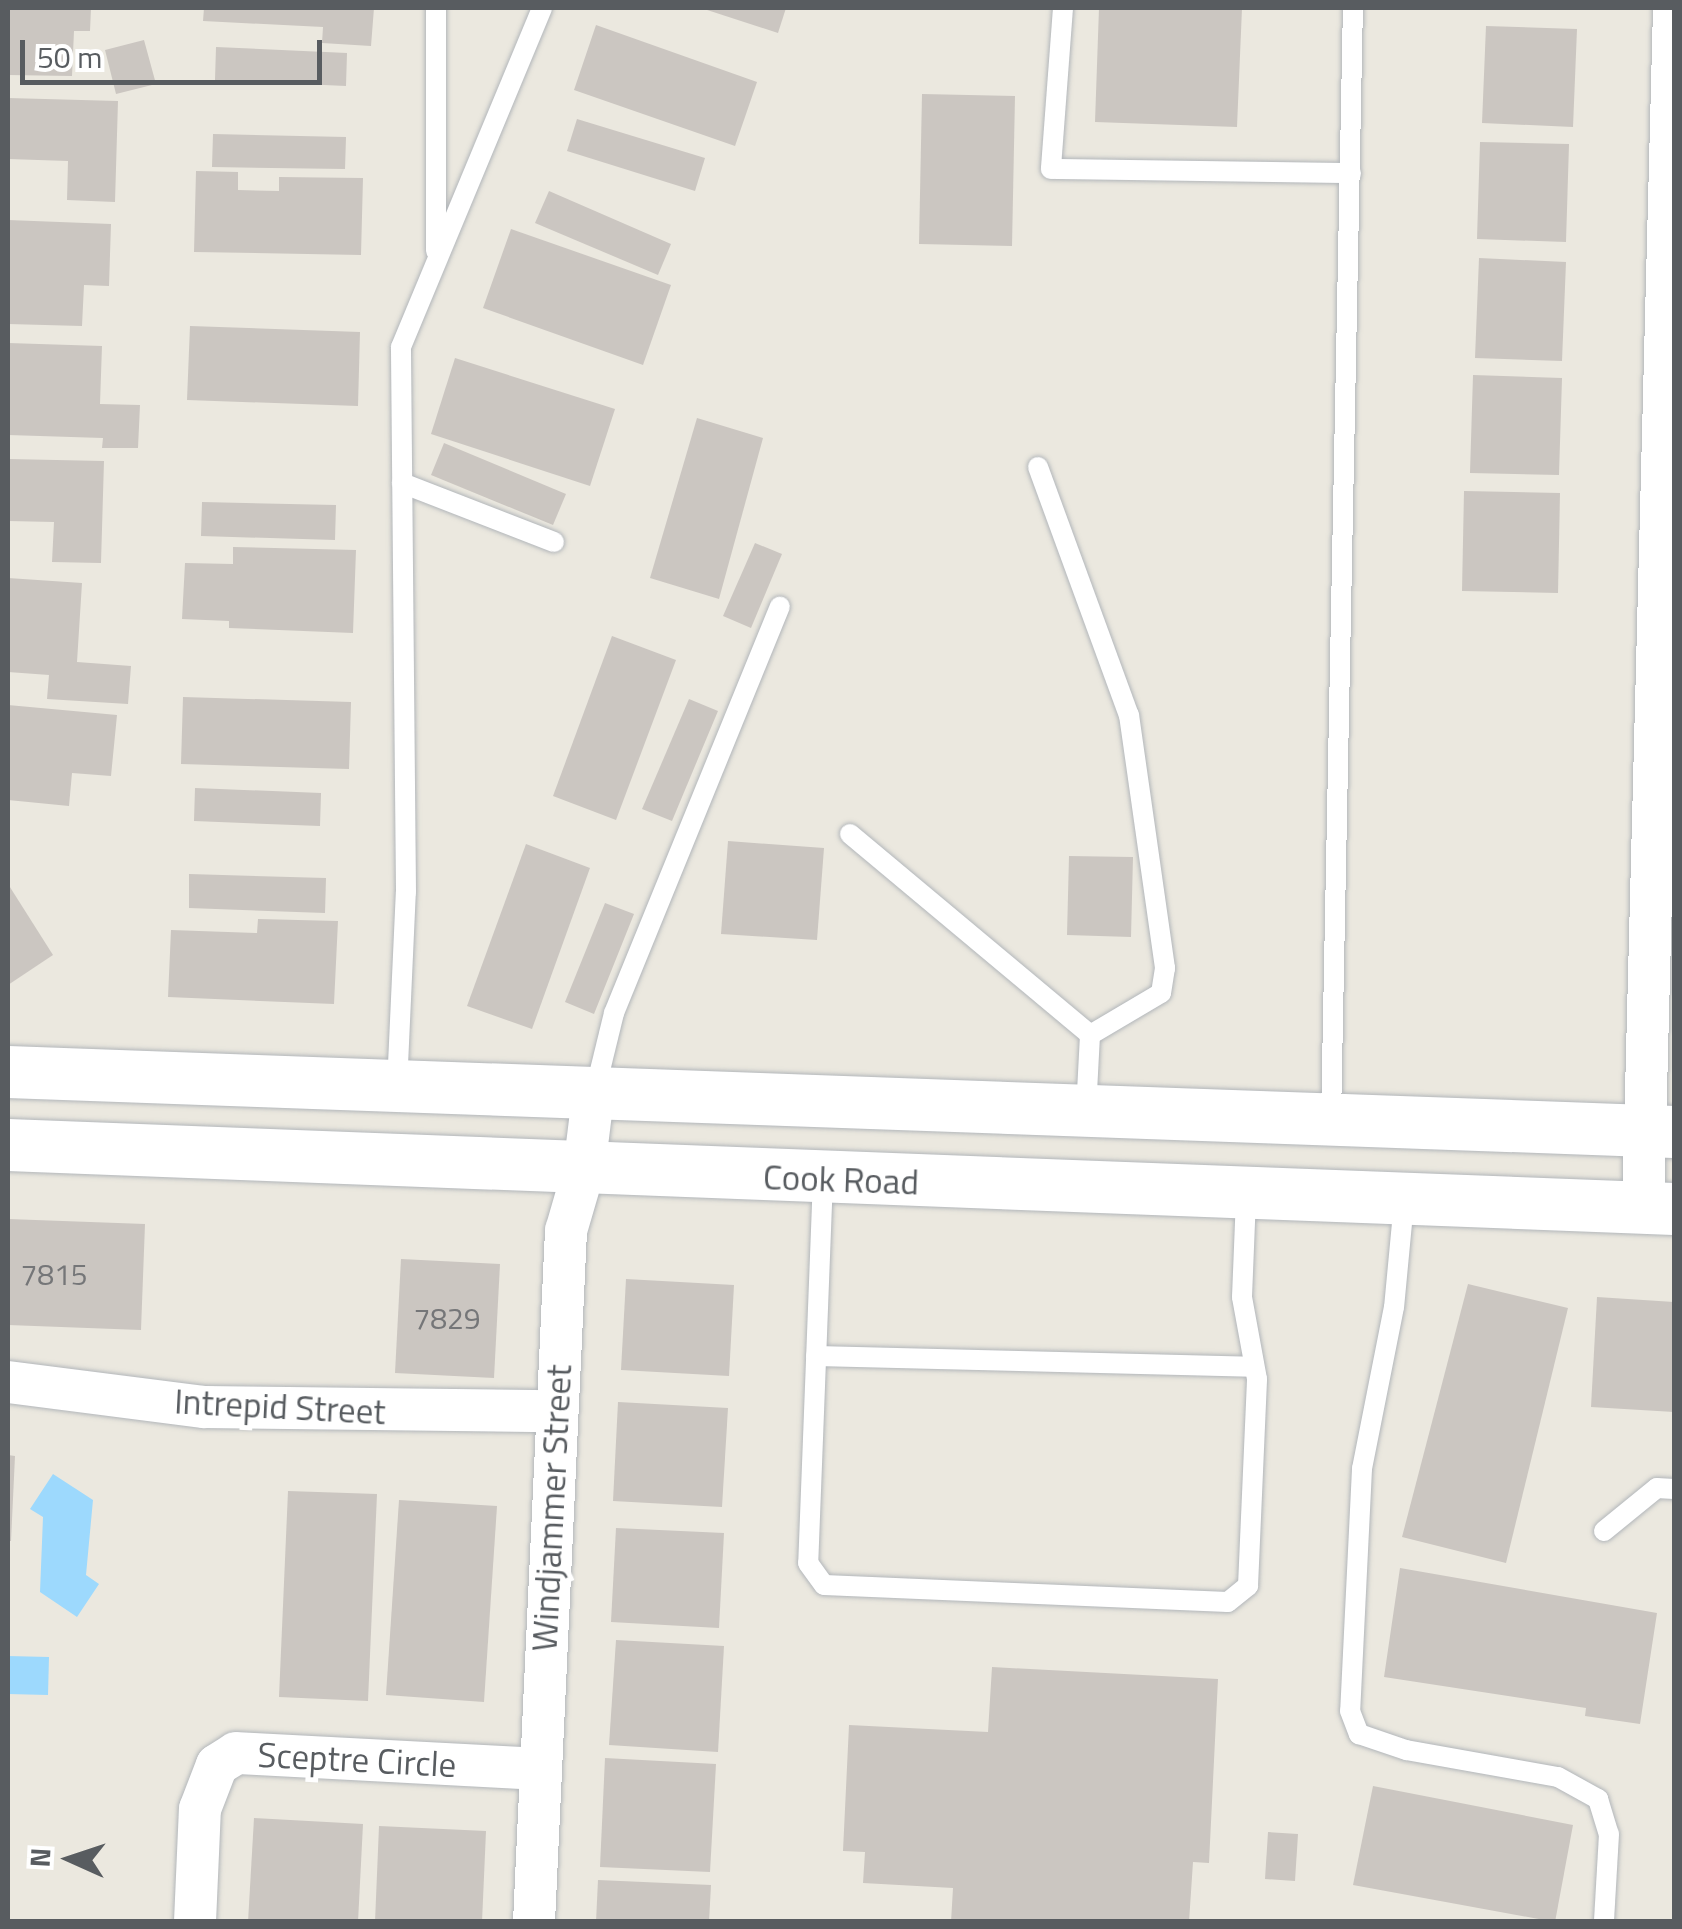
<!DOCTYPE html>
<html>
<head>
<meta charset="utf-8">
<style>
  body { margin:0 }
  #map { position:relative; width:1682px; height:1929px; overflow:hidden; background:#ebe8df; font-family:"Titillium Web",sans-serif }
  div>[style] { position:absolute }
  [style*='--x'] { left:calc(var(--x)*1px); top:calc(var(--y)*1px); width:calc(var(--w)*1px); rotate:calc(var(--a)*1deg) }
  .water>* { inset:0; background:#9dd9fd }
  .building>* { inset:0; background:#cbc6c1 }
  .roads { filter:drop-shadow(0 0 2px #b2b6ba) drop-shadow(0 0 2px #b2b6ba) }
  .service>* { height:20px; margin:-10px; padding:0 10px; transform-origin:10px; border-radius:10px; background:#fff }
  .minor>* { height:42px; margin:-21px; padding:0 21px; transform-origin:21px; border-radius:21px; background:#fff }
  .tertiary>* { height:52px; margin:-26px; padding:0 26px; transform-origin:26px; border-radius:26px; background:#fff }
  span { translate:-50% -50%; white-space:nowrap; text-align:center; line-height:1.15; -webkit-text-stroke:10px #fff; paint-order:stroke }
  .number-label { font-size:30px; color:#757678 }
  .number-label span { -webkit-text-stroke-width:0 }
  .street-label { font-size:35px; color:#585c60 }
  .frame { position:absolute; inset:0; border:10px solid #585c60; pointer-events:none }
  .north { position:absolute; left:20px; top:1809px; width:100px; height:100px; -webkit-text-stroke:8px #fff; paint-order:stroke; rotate:273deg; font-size:28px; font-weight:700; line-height:40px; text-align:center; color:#585c60 }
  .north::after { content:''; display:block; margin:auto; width:35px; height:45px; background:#585c60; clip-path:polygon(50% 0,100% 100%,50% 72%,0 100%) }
  .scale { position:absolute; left:20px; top:40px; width:302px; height:45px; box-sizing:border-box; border:5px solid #585c60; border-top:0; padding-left:12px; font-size:30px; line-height:35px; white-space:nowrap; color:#585c60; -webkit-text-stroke:8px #fff; paint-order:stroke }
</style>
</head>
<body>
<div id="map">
  <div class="water">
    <div style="clip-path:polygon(53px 1474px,93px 1500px,86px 1575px,99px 1584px,77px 1617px,40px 1592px,43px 1517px,30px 1509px)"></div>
    <div style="clip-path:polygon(8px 1656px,49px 1657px,48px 1695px,8px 1694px)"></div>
  </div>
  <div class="building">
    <div style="clip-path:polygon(8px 8px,91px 8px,90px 31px,74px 31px,72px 76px,8px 75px)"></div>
    <div style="clip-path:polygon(204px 8px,374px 8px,371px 46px,322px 43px,323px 27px,203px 21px)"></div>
    <div style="clip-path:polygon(701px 8px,786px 8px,778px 33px)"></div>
    <div style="clip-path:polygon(1099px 8px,1242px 8px,1237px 127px,1095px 122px)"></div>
    <div style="clip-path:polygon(596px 25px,757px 82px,735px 146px,574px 90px)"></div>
    <div style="clip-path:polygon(1486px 26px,1577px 29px,1573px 127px,1482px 123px)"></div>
    <div style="clip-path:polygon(144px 40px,156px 84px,116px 94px,105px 50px)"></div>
    <div style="clip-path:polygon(216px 47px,347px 53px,346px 86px,215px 80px)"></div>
    <div style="clip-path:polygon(922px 94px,1015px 96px,1012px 246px,919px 244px)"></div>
    <div style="clip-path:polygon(8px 98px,118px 101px,115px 202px,67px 200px,68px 161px,8px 159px)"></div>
    <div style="clip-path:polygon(577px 119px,705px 158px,695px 191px,567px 151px)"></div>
    <div style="clip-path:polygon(213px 134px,346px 137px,345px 169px,212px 167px)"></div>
    <div style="clip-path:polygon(1480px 142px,1569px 144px,1566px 242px,1477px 239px)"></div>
    <div style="clip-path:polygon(196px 171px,238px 172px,238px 190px,279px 191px,279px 177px,363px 178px,361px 255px,194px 252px)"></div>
    <div style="clip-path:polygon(549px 191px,671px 244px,658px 275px,535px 223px)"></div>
    <div style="clip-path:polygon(8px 220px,111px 224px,109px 286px,84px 285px,82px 326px,8px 324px)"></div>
    <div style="clip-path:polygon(511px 229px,671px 285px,643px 365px,483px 308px)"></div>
    <div style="clip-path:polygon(1479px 258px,1566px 262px,1562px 361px,1475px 358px)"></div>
    <div style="clip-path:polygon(190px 326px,360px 332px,358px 406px,187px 400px)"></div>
    <div style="clip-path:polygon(8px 343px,102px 346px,100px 404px,140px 405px,138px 448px,102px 448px,103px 438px,8px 435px)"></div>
    <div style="clip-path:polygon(455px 358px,615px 409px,590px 486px,431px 434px)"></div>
    <div style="clip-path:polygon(1473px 375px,1562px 378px,1559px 475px,1470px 473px)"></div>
    <div style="clip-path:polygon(697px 418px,763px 438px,719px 599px,650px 578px)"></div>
    <div style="clip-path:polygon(444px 443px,566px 494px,553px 525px,431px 475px)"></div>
    <div style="clip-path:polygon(8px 459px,104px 461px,101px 563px,52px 562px,54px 522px,8px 521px)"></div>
    <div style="clip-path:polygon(1464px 491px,1560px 493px,1558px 593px,1462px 591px)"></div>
    <div style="clip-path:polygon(202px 502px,336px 505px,335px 540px,201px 536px)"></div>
    <div style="clip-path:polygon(755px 543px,782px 554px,751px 628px,723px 616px)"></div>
    <div style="clip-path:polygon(233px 547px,356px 550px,353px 633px,229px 628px,229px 621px,182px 619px,185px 563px,233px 564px)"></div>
    <div style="clip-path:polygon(8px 578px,82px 583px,77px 662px,131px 666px,128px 704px,47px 699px,49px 675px,8px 672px)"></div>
    <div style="clip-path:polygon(612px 636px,676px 660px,616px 820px,553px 796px)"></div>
    <div style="clip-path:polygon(183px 697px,351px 702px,349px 769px,181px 764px)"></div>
    <div style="clip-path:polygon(689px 699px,718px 711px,672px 821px,642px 809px)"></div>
    <div style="clip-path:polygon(8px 705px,117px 715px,111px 776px,72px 773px,69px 806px,8px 800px)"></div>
    <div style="clip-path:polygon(195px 788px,321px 793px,320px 826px,194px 821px)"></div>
    <div style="clip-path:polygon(728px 841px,824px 848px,817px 940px,721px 934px)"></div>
    <div style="clip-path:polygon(526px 844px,590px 868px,532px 1029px,467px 1006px)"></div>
    <div style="clip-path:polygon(1069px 856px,1133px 857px,1131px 937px,1067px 935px)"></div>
    <div style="clip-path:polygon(189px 874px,326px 878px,325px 913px,189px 908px)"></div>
    <div style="clip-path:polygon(8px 884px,53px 955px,8px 985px)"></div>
    <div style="clip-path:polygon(605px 903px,634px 914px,594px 1014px,565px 1002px)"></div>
    <div style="clip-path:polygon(258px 919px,338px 921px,334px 1004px,168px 997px,171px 930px,257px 933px)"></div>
    <div style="clip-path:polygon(8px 1219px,145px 1224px,141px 1330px,8px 1325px)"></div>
    <div style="clip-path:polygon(401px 1259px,500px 1264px,494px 1378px,395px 1373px)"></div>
    <div style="clip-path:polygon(626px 1279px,734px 1285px,729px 1376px,621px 1370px)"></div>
    <div style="clip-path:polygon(1468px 1284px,1568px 1308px,1506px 1563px,1402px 1537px)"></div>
    <div style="clip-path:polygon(1597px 1297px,1674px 1302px,1674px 1412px,1591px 1407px)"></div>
    <div style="clip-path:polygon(618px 1402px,728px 1408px,722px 1507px,613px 1501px)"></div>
    <div style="clip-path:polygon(8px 1455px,15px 1456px,11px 1541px,8px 1541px)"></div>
    <div style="clip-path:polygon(288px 1491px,377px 1494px,368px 1701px,279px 1697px)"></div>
    <div style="clip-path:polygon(399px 1500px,497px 1506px,484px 1702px,386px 1695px)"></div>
    <div style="clip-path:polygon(616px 1528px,724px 1533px,719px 1628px,611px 1622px)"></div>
    <div style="clip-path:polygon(1400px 1568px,1657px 1613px,1640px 1724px,1585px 1716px,1586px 1708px,1384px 1677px)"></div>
    <div style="clip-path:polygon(616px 1640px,724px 1646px,718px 1752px,609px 1745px)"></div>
    <div style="clip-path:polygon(992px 1667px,1218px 1679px,1209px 1863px,1193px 1862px,1189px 1922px,951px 1922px,953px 1888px,863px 1883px,865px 1852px,843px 1851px,849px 1725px,988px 1732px)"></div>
    <div style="clip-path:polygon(605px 1758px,716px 1764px,710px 1872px,600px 1867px)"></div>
    <div style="clip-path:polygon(1373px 1786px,1573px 1825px,1555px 1922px,1353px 1885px)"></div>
    <div style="clip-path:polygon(254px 1818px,363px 1824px,358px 1922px,248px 1922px)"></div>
    <div style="clip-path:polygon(379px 1826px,486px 1831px,482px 1922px,375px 1922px)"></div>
    <div style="clip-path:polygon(1268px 1832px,1298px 1834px,1295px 1881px,1265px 1879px)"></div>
    <div style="clip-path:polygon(598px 1880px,711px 1885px,709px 1922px,596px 1922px)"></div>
  </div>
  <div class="roads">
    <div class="service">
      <div style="--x:436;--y:8;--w:243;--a:90"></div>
      <div style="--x:1063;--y:8;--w:161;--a:94.3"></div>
      <div style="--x:1051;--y:169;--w:300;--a:0.8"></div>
      <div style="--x:1038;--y:467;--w:264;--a:69.9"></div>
      <div style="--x:1129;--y:715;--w:256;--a:81.9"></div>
      <div style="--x:1165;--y:968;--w:25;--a:99"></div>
      <div style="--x:1161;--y:993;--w:82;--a:149.4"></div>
      <div style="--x:1090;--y:1035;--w:76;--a:93"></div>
      <div style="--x:402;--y:483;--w:163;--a:21.2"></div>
      <div style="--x:850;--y:834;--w:313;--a:39.9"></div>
      <div style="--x:397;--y:1087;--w:195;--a:-87.4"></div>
      <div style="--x:406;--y:892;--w:545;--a:-90.53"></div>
      <div style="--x:401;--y:347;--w:367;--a:-67.4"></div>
      <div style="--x:595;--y:1091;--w:80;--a:-76.3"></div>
      <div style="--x:614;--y:1013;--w:439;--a:-67.8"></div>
      <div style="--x:1331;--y:1119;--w:1111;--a:-88.87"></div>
      <div style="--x:823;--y:1178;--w:385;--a:92.2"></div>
      <div style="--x:808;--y:1563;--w:27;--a:54"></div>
      <div style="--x:824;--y:1585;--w:404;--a:2.4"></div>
      <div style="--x:1228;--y:1602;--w:26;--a:-39"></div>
      <div style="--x:1248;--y:1586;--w:207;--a:-87.5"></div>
      <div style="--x:1257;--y:1379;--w:83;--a:-100.4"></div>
      <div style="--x:1242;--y:1297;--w:101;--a:-87.7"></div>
      <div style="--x:1404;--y:1202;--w:105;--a:95.4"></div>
      <div style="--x:1394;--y:1307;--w:165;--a:101.2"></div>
      <div style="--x:1362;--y:1469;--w:242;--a:92.8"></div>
      <div style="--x:1350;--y:1711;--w:25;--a:69"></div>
      <div style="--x:1359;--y:1734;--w:50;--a:18.8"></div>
      <div style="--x:1406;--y:1750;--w:154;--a:10.1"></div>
      <div style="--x:1558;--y:1777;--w:46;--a:28.8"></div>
      <div style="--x:1598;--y:1799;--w:37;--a:73"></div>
      <div style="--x:1609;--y:1834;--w:88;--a:93.3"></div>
      <div style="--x:816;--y:1356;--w:436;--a:1.4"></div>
      <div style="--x:1604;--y:1531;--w:68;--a:-39.1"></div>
      <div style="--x:1657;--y:1488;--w:17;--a:3"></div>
    </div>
    <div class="minor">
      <div style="--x:1643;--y:1208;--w:1200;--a:-88.52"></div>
      <div style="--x:8;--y:1382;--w:198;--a:7.3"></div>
      <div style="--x:204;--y:1407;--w:349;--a:0.7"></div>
      <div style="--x:195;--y:1922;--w:113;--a:-87.5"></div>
      <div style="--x:200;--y:1809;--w:47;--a:-68.9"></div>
      <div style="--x:217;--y:1765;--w:22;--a:-32"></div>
      <div style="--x:236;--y:1753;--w:303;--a:3"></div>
      <div style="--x:534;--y:1922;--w:692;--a:-87.35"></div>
      <div style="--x:566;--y:1231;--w:65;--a:-73.8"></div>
      <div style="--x:584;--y:1169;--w:73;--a:-82.9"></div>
    </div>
    <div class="tertiary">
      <div style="--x:8;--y:1072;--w:1667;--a:2.06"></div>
      <div style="--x:8;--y:1145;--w:1667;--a:2.2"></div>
    </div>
  </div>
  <div class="number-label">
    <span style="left:54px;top:1274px">7815</span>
    <span style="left:447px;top:1318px">7829</span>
  </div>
  <div class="street-label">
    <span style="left:841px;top:1179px;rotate:2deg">Cook Road</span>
    <span style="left:280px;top:1406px;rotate:3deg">Intrepid Street</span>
    <span style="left:551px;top:1508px;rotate:-87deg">Windjammer Street</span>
    <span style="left:357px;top:1759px;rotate:3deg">Sceptre Circle</span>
  </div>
  <div class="frame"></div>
  <div class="north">N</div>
  <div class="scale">50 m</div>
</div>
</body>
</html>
